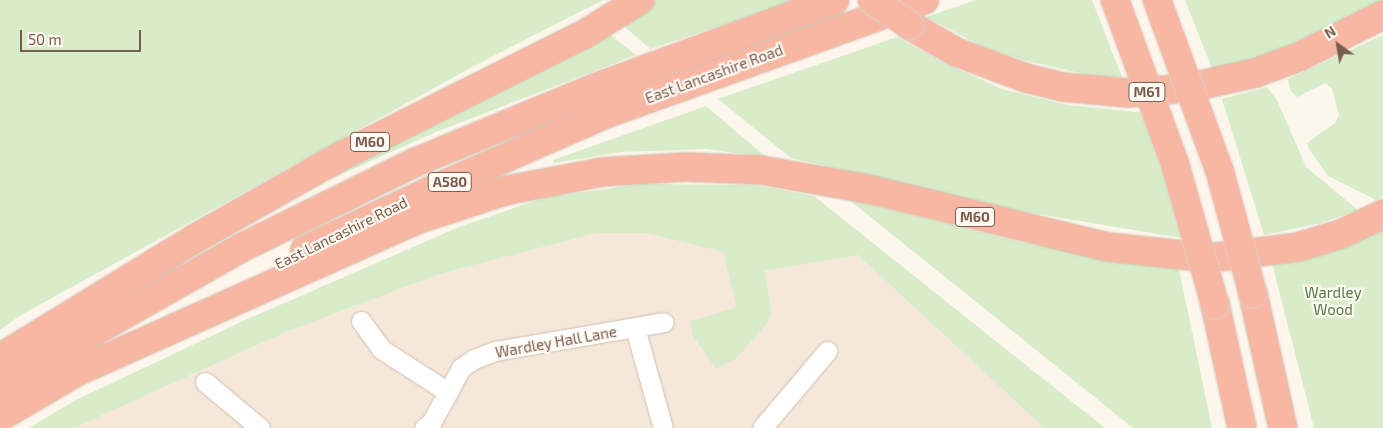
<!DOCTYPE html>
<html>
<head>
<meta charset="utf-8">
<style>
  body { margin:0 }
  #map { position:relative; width:1383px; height:428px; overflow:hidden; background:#fdf6ec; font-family:"Exo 2",sans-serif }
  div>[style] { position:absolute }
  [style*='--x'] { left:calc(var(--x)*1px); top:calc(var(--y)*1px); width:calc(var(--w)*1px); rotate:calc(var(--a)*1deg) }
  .residential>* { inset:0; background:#f5e8da }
  .green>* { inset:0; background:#d8ecc9 }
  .roads { filter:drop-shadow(0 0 1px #d1beb0) drop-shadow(0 0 1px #d1beb0) }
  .street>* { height:19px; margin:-9.5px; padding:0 9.5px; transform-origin:9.5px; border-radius:9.5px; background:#fff }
  .highway>* { height:28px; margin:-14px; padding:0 14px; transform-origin:14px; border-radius:14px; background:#f7b7a3 }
  .bridges { filter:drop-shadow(0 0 1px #dad1cd) drop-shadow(0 0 1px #dad1cd) }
  .highway-bridge>* { height:28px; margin:-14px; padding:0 14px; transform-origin:14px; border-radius:14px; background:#f7b7a3 }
  span { translate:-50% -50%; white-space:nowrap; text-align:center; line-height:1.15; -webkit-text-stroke:4.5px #fffaf3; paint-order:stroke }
  .shield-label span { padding:1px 4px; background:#fffaf3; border:1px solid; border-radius:4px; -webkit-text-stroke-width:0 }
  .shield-label { font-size:14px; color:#7a5c4d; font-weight:700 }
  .street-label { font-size:15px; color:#7a5c4d }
  .park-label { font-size:15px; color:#537a41 }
  .north { position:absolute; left:1313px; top:20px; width:50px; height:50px; -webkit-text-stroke:4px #fffaf3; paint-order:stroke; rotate:328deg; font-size:14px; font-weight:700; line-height:20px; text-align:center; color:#7a5c4d }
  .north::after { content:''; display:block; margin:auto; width:18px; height:22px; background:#7a5c4d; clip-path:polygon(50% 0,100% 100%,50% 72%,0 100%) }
  .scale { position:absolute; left:20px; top:30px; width:121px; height:22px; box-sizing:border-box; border:2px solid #7a5c4d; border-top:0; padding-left:6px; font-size:15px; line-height:18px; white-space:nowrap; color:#7a5c4d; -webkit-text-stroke:4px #fffaf3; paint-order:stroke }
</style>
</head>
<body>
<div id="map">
  <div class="residential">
    <div style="clip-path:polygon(597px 233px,645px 233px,723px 252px,738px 307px,690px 321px,737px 358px,766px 325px,772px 313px,765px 271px,858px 255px,1044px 428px,74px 428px,286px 332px,440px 274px)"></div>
  </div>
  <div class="green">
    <div style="clip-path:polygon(0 0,603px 0,476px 65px,21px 315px,0 330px)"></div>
    <div style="clip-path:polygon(656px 0,798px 0,650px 49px,622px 24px)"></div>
    <div style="clip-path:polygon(976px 0,1092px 0,1122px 77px,1094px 76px,1023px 60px,984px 47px,926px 17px)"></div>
    <div style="clip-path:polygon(1185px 0,1383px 0,1276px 52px,1213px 71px)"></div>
    <div style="clip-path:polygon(608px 33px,636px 55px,436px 132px,279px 202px)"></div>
    <div style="clip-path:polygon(1383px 35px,1383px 196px,1376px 200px,1328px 176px,1309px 149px,1307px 143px,1335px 123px,1339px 115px,1332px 89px,1325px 83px,1297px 97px,1291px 91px,1288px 79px)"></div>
    <div style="clip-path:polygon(897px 37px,942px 62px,1002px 89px,1067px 105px,1148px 113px,1182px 238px,1020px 211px,791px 158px,718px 99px)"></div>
    <div style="clip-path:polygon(1267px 87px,1277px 100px,1306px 167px,1358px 210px,1321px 223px,1264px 235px,1222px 99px)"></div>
    <div style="clip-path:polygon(706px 106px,766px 157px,706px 149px,622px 152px,554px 163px,553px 160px)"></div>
    <div style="clip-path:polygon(643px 184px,755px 185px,814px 196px,1105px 428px,1044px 428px,858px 255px,765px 271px,772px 314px,766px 325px,737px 358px,716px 369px,693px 336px,690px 321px,737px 307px,723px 252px,645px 233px,597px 233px,440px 274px,286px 332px,74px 428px,29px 428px,74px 401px,243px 321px,459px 227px,546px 197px)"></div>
    <div style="clip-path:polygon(848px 199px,1025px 243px,1179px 269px,1212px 428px,1133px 428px)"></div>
    <div style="clip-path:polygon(1383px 228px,1383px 428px,1314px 428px,1272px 263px,1329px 251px)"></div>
  </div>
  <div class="roads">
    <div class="street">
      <div style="--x:361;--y:321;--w:34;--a:54"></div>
      <div style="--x:381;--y:349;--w:80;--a:32.7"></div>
      <div style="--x:635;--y:328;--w:104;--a:74.4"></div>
      <div style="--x:205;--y:382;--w:72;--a:39.9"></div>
      <div style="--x:424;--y:428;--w:9;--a:-36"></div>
      <div style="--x:431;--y:423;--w:63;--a:-61.4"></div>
      <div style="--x:461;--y:368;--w:16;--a:-35"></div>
      <div style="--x:474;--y:359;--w:22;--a:-21"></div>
      <div style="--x:495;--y:351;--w:171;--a:-9.7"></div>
      <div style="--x:762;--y:428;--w:101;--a:-49.8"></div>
    </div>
    <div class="highway">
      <div style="--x:909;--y:25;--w:54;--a:29.9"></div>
      <div style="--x:956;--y:52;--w:75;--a:20.4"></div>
      <div style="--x:1026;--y:78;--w:38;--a:14"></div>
      <div style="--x:1063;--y:87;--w:65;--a:5.3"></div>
      <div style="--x:1128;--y:93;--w:59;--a:-4.8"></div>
      <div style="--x:1187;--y:88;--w:70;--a:-12.4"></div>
      <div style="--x:1255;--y:73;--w:47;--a:-20"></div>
      <div style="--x:1299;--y:57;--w:94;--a:-26.6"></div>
      <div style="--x:305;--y:250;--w:138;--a:-25.3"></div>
      <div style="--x:430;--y:191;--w:194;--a:-23.7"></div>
      <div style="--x:608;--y:113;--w:336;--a:-19.7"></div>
      <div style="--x:1253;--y:294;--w:137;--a:77.4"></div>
      <div style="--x:1215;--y:304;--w:127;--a:77.7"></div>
      <div style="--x:0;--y:358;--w:230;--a:-31.5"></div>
      <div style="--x:196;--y:238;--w:169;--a:-29.5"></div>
      <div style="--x:343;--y:155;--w:268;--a:-26.6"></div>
      <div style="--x:583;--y:35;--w:67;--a:-31.6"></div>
      <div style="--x:74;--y:373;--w:375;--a:-24.1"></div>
      <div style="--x:416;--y:220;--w:97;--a:-18.1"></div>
      <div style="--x:508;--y:190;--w:96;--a:-10.8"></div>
      <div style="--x:602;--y:172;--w:84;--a:-3.4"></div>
      <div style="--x:686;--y:167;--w:75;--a:2.3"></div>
      <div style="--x:761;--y:170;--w:109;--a:10.1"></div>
      <div style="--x:868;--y:189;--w:247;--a:13.6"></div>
      <div style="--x:1108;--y:247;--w:102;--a:6.2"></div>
      <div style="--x:1209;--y:258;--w:90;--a:-7"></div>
      <div style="--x:1298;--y:247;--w:45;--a:-16.8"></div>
      <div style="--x:1341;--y:234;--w:47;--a:-25.5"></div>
      <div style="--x:0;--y:385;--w:277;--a:-29.6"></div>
      <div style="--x:241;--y:248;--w:195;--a:-26.2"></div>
      <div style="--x:416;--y:162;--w:196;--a:-22.5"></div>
      <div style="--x:597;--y:87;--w:253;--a:-20.1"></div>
      <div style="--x:0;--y:417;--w:104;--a:-30.5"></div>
    </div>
  </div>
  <div class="bridges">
    <div class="highway-bridge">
      <div style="--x:872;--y:0;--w:45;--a:34"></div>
      <div style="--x:1115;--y:0;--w:175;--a:69.9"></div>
      <div style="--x:1175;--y:164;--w:146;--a:74.1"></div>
      <div style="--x:1157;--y:0;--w:183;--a:69.9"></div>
      <div style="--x:1220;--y:172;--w:126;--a:74.9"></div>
    </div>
  </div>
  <div class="shield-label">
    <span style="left:1147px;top:92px">M61</span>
    <span style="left:370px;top:142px">M60</span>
    <span style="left:450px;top:182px">A580</span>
    <span style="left:975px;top:217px">M60</span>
  </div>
  <div class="street-label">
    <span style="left:714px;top:74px;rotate:-20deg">East Lancashire Road</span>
    <span style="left:341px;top:233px;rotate:-26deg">East Lancashire Road</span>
    <span style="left:556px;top:342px;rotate:-10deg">Wardley Hall Lane</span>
  </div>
  <div class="park-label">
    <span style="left:1333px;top:301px">Wardley<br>Wood</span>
  </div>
  <div class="north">N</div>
  <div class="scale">50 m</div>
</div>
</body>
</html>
